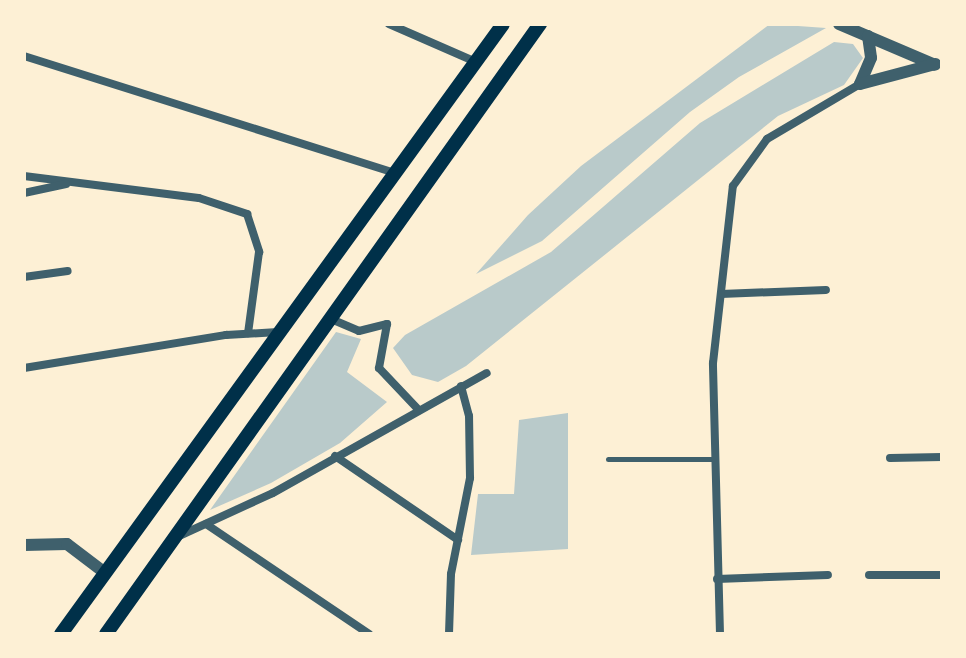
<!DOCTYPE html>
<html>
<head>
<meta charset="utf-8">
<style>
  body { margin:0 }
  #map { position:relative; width:966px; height:658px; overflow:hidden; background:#fdf0d5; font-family:Overpass,sans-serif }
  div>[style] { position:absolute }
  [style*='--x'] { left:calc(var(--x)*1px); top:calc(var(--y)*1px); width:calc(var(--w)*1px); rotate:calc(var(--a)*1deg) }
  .green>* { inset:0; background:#b9caca }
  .service>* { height:5px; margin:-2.5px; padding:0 2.5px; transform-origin:2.5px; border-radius:2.5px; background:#3f606c }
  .minor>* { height:8px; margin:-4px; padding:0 4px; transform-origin:4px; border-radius:4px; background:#3f606c }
  .tertiary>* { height:12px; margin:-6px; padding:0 6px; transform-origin:6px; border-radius:6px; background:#3f606c }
  .secondary>* { height:14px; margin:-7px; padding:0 7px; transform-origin:7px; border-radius:7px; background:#003049 }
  span { translate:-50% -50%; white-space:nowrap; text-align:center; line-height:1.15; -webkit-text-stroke:6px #fdf0d5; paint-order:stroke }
  .frame { position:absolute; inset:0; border:26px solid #fdf0d5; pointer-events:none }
</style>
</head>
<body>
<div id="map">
  <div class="green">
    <div style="clip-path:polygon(770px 24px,826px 28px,739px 77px,690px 112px,542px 241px,476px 274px,528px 215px,581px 166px)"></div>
    <div style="clip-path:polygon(834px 42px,853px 44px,863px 58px,844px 85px,778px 116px,466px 366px,438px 382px,412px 375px,393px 348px,405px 335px,551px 252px,700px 123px)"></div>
    <div style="clip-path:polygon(336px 332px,361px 339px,347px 372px,387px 402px,340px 443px,271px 483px,210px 510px)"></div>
    <div style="clip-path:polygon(568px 413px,568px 549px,471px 555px,478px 494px,514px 494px,519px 420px)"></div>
  </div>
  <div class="service">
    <div style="--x:608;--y:459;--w:107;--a:0"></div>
  </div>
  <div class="minor">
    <div style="--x:389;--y:24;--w:95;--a:23.6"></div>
    <div style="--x:24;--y:56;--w:389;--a:17.5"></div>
    <div style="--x:24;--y:176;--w:176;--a:7.2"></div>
    <div style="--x:199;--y:198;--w:51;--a:18.4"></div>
    <div style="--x:247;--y:214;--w:40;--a:72"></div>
    <div style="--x:259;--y:252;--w:82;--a:97.7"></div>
    <div style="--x:24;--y:193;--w:43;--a:-12.1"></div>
    <div style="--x:24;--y:277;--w:44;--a:-7.8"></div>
    <div style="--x:721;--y:294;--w:105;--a:-2.2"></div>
    <div style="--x:331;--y:319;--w:30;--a:23"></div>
    <div style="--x:359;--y:331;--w:29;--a:-14"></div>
    <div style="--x:387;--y:324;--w:45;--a:100.3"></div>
    <div style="--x:379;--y:368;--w:55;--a:46.5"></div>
    <div style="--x:24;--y:368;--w:205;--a:-9.3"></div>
    <div style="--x:226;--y:335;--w:52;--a:-3.3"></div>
    <div style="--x:335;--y:456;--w:149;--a:34.3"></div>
    <div style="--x:890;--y:458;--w:52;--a:-1.1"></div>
    <div style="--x:206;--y:524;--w:197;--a:34"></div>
    <div style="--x:179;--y:536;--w:103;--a:-24.6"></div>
    <div style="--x:273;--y:493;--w:245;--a:-29.3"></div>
    <div style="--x:869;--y:575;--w:73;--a:0"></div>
    <div style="--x:717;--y:579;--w:111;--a:-2.1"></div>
    <div style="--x:449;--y:634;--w:60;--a:-88.1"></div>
    <div style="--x:451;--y:574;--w:98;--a:-78.8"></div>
    <div style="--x:470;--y:478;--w:62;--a:-90.9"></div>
    <div style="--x:469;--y:416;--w:31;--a:-105"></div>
    <div style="--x:720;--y:634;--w:271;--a:-91.5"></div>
    <div style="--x:713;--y:363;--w:178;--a:-83.6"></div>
    <div style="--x:733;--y:186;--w:58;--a:-54.1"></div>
    <div style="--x:767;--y:139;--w:108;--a:-30.6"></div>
  </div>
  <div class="tertiary">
    <div style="--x:839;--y:24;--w:104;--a:23.1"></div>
    <div style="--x:868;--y:36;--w:22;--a:82"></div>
    <div style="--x:871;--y:58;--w:28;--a:113"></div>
    <div style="--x:860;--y:84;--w:78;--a:-14.9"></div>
    <div style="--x:24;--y:545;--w:43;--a:-1.3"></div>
    <div style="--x:67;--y:544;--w:48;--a:37.3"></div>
  </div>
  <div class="secondary">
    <div style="--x:61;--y:634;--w:753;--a:-54.07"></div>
    <div style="--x:106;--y:634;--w:749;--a:-54.57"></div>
  </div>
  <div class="frame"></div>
</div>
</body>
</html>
